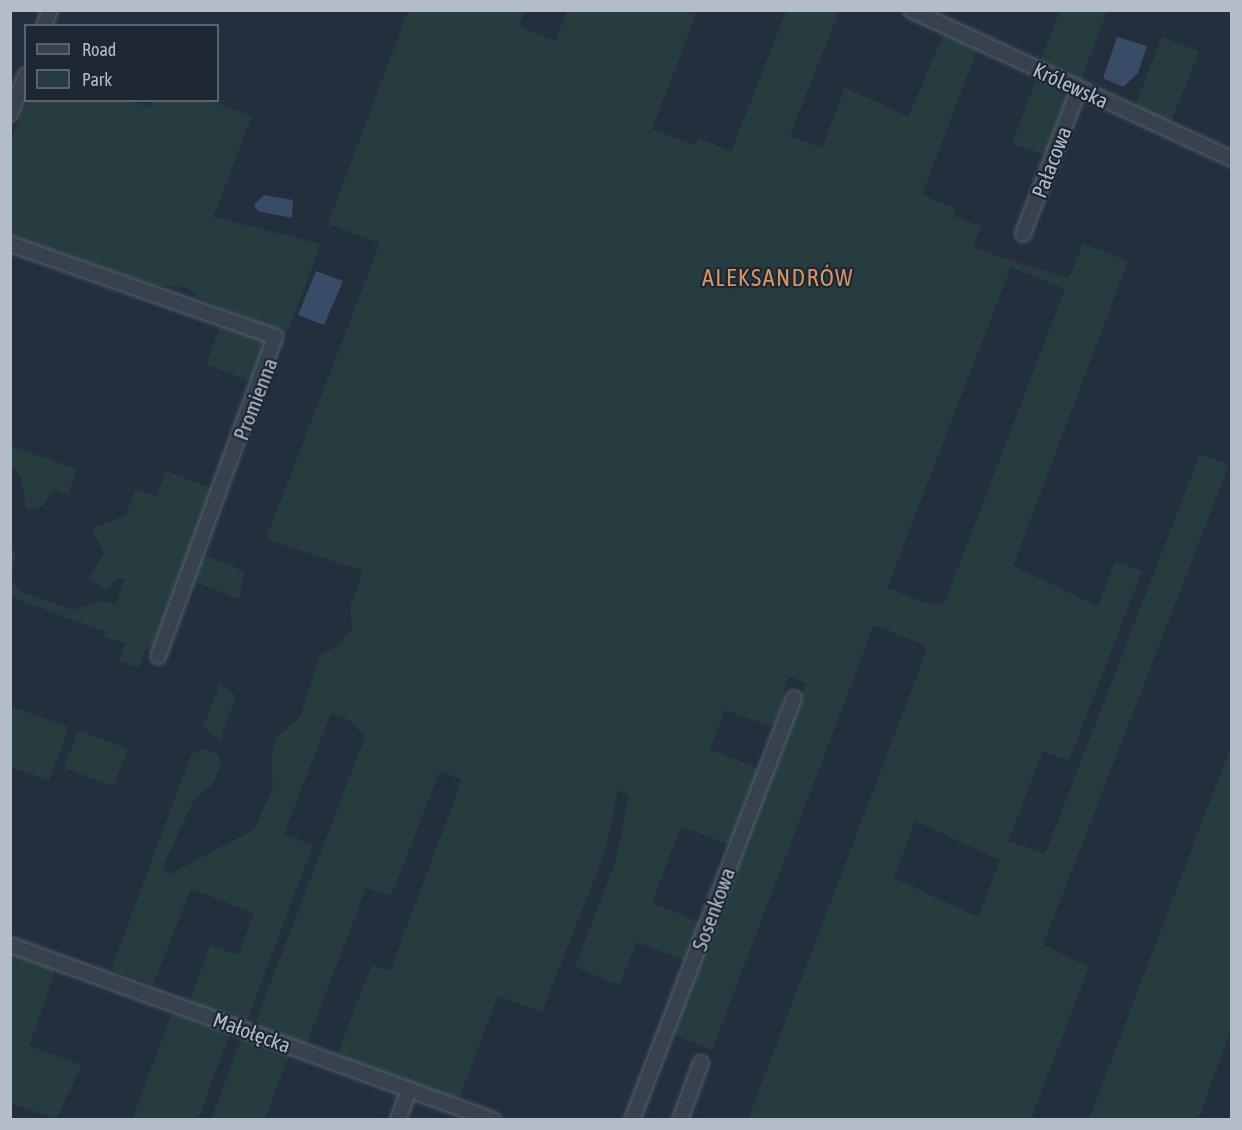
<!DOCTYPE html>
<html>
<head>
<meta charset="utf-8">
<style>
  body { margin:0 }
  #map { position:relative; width:1242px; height:1130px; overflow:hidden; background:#242f3e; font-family:"Asap Condensed",sans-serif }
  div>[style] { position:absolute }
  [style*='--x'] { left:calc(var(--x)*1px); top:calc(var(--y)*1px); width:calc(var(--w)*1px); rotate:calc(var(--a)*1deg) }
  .green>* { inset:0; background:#263c3f }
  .water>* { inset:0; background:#394c67 }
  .roads { filter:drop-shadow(0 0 2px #565f6c) drop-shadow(0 0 2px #565f6c) }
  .minor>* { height:14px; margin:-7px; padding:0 7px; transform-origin:7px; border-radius:7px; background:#38414e }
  span { translate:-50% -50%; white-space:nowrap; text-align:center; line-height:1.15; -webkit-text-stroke:4.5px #1d2633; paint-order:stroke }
  .street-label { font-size:21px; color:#b4bcc9 }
  .quarter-label { font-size:24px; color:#d59563; letter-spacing:1.5px }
  .frame { position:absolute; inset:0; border:12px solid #b4bcc9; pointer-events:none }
  .legend { position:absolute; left:24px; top:24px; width:195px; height:78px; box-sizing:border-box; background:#1d2633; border:2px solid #59626f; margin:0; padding:8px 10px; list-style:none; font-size:18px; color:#b4bcc9 }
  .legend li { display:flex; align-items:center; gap:12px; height:30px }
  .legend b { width:30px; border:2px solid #59626f }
</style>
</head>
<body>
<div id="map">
  <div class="green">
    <div style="clip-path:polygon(evenodd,684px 10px,696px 15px,652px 129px,695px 145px,699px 138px,731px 152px,786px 11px,839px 11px,790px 136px,822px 148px,845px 87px,908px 117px,944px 33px,977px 50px,922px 195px,956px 209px,954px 216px,981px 226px,973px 247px,1006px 259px,1069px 278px,1083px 243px,1128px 261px,1013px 566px,1098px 606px,1115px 561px,1142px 571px,1069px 761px,1043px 751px,1008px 841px,1045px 854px,1200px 454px,1229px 465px,1043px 945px,1089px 967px,1031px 1119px,748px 1119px,926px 652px,922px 644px,874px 625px,712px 1050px,672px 1034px,806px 683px,788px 676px,775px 728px,725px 710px,710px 749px,759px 769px,729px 845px,681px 826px,652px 903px,700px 922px,686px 961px,637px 942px,619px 985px,575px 967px,616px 860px,629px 795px,618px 790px,606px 849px,542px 1012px,498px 996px,458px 1101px,336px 1057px,372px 965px,390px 971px,462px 780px,440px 771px,391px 896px,366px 888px,306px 1045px,254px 1026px,365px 737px,350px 721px,331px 713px,284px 834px,313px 845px,246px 1023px,190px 1002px,210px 945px,238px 955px,254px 913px,191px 889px,153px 985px,111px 970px,191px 755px,202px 748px,218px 754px,221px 765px,212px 785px,194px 800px,165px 862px,163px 870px,171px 874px,254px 829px,273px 788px,271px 755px,278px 736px,300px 717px,320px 655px,339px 645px,352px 628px,350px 607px,363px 571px,266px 539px,380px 243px,328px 224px,408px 11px,525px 11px,519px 26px,555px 41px,567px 11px,684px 10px,1011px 267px,1065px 289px,945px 602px,931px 605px,887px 588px,1011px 267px,684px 10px,915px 821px,1000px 860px,978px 917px,894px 878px,915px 821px)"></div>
    <div style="clip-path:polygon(1060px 11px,1107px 11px,1080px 82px,1039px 64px)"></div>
    <div style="clip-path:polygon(1162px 37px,1199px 51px,1170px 125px,1134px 108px)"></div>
    <div style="clip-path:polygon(1037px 78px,1068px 98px,1046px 156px,1012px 143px)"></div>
    <div style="clip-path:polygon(27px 101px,131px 101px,150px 108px,153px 101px,211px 101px,252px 116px,213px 217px,321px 244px,286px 335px,201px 299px,189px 288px,154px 285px,11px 236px,10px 143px)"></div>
    <div style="clip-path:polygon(222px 322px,262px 339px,266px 349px,253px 383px,206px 364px)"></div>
    <div style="clip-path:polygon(11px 446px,77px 469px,68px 494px,53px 490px,43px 506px,26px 509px,21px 477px,11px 465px)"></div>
    <div style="clip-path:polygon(166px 471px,213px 489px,154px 646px,145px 650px,138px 668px,119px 661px,125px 643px,104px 637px,105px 632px,11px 597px,10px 544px,16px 553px,11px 579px,22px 592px,73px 610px,99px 601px,116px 604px,125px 579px,118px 578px,106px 590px,89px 579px,104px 553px,92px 529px,126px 515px,135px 489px,156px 497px)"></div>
    <div style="clip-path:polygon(208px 557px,244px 571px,239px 599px,192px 581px,200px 558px)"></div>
    <div style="clip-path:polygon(220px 684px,236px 696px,220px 740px,203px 727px)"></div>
    <div style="clip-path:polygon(10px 706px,69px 727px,49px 781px,11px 767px)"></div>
    <div style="clip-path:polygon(78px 730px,128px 749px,113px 786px,64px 768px)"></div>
    <div style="clip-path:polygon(1231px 746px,1231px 1030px,1198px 1119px,1089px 1119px)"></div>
    <div style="clip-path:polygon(10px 952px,56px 969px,29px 1046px,82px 1065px,56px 1119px,11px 1103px)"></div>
    <div style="clip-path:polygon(172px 1013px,230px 1034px,198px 1119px,132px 1119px)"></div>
    <div style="clip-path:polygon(242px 1038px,289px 1055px,265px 1119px,211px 1119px)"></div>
  </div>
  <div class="water">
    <div style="clip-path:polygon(1117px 37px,1147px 46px,1138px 73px,1123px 87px,1103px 78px)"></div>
    <div style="clip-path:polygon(264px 195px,293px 200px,292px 218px,258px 211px,254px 205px)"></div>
    <div style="clip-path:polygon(316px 271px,343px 281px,324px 325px,298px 315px)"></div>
  </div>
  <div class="roads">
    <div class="minor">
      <div style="--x:911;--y:10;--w:354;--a:24.9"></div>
      <div style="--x:44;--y:26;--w:17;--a:-69"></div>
      <div style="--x:10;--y:114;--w:42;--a:-67.7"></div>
      <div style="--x:1023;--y:234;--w:155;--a:-68.9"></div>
      <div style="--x:10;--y:244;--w:281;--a:19.3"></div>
      <div style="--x:275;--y:337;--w:340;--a:110.1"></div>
      <div style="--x:10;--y:945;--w:514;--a:19.92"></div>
      <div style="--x:398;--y:1120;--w:33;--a:-70"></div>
      <div style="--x:632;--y:1120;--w:452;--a:-69"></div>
      <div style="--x:680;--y:1120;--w:61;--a:-69.8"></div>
    </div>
  </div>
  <div class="street-label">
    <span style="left:1071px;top:85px;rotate:25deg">Królewska</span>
    <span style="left:1051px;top:162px;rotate:-69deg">Pałacowa</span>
    <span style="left:255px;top:399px;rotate:-69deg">Promienna</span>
    <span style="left:713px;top:909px;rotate:-70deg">Sosenkowa</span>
    <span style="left:252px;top:1032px;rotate:20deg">Małołęcka</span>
  </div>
  <div class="quarter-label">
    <span style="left:778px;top:278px">ALEKSANDRÓW</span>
  </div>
  <div class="frame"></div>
  <ul class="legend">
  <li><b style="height:8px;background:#38414e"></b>Road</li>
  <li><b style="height:16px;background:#263c3f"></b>Park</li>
  </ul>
</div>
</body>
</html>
